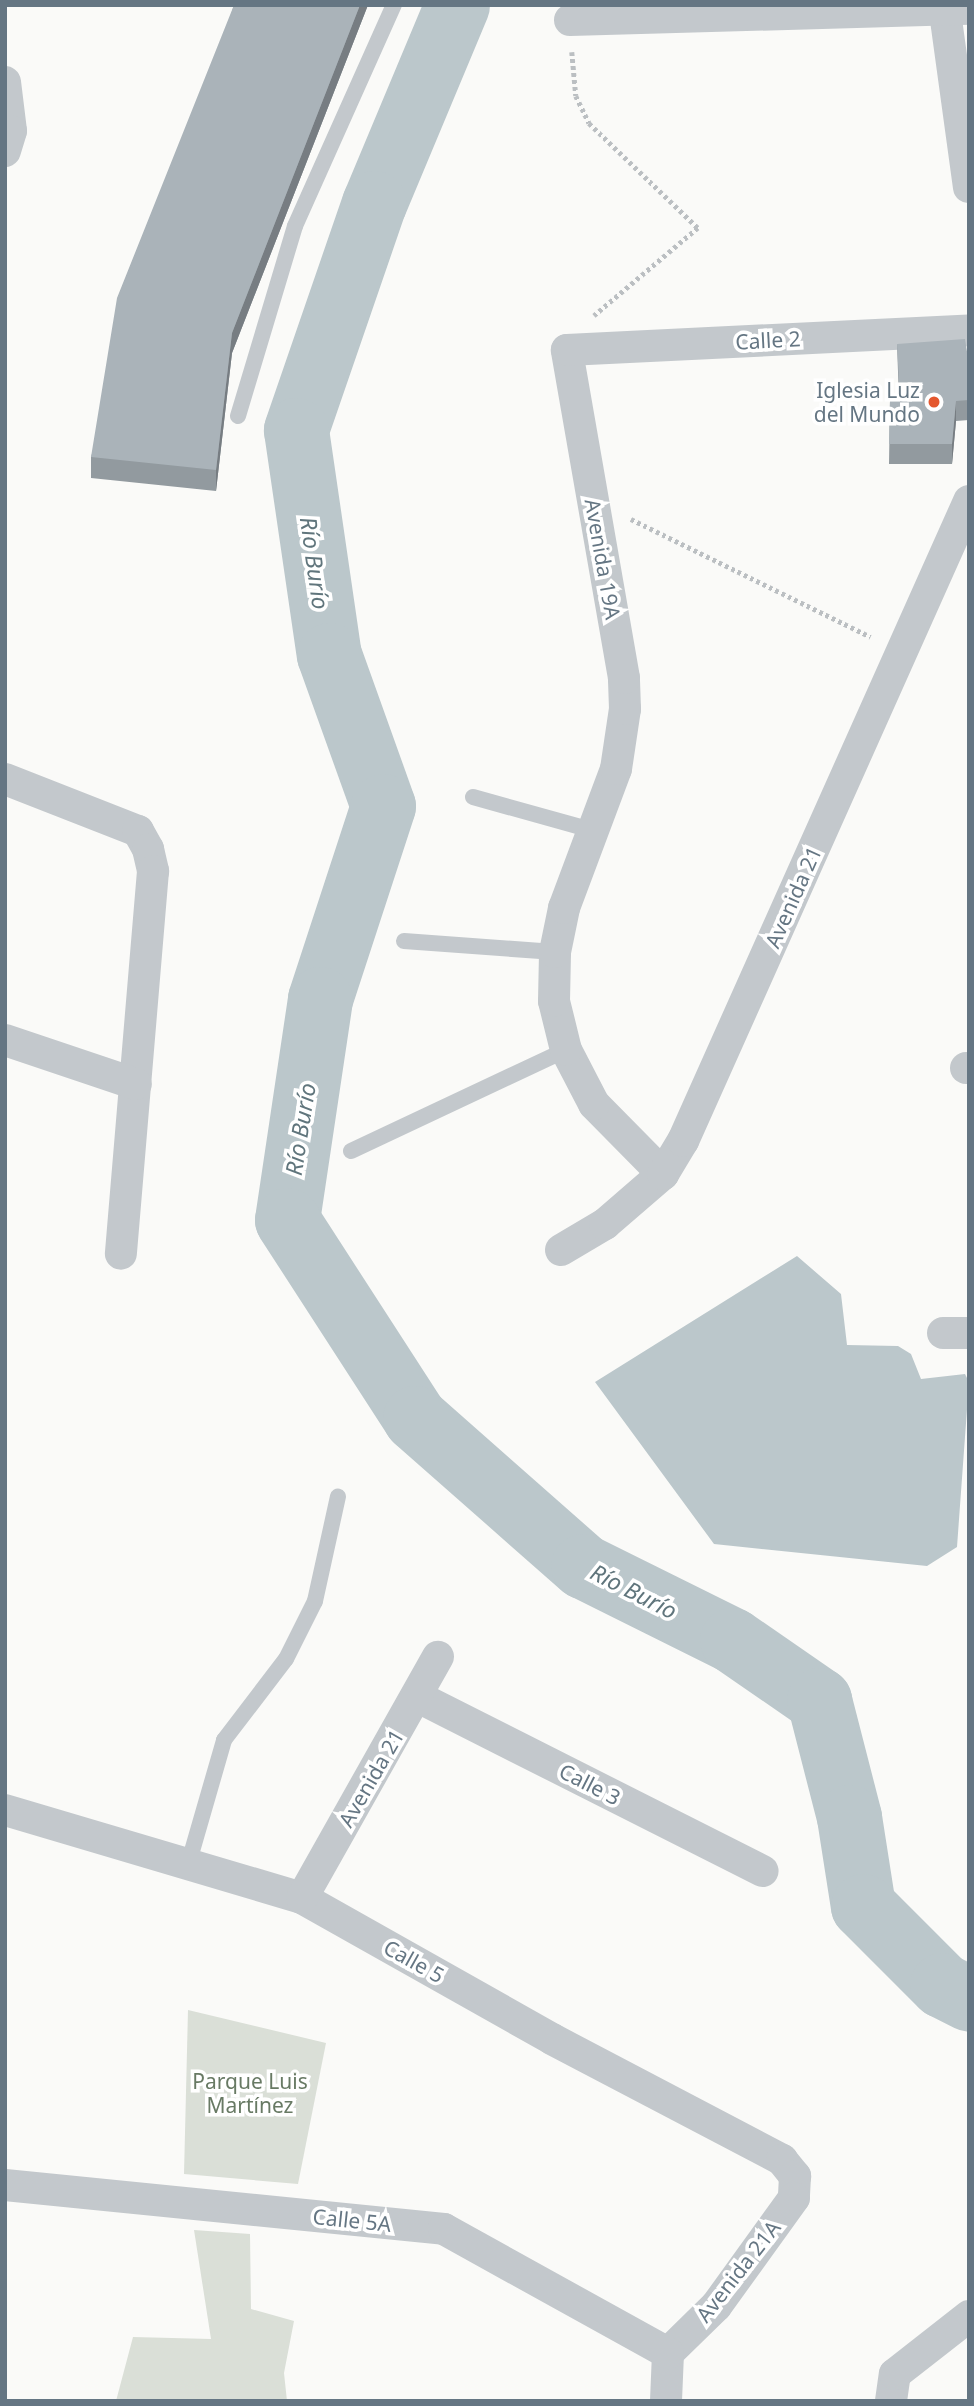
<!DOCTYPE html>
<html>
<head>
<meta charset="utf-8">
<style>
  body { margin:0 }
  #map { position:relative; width:974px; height:2406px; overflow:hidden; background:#fafaf8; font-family:"Noto Sans",sans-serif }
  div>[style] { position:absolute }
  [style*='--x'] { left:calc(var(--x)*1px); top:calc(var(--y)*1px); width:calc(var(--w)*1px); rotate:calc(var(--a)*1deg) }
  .green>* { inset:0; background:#dadfd7 }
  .water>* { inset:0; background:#bbc7cb }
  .river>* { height:65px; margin:-32.5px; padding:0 32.5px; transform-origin:32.5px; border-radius:32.5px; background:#bbc7cb }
  .path>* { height:4.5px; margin-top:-2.25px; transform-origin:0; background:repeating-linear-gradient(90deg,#bbbfc2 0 3.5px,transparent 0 7px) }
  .service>* { height:16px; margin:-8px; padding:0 8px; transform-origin:8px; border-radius:8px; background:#c3c8cc }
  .minor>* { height:32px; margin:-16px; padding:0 16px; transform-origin:16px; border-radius:16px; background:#c3c8cc }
  .wall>* { inset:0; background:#929a9f }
  .shaded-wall>* { inset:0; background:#777d82 }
  .building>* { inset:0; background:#aab3b9 }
  .dots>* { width:19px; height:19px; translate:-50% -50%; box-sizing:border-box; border:4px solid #fff; border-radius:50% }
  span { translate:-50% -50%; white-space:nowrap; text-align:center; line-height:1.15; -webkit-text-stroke:7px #fff; paint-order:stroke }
  .street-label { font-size:21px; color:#657683 }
  .poi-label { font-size:21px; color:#657683 }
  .right { translate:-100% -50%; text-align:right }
  .park-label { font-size:21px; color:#687a64 }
  .water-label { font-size:23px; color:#60757c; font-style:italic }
  .frame { position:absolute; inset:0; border:7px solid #657683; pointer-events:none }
</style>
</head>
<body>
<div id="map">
  <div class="green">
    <div style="clip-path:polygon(188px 2010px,326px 2043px,298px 2184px,184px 2174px)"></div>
    <div style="clip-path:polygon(194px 2230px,250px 2234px,251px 2309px,294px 2321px,284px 2373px,287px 2401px,116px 2401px,133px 2337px,211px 2339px)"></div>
  </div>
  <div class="water">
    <div style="clip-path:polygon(797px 1256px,841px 1294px,847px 1345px,898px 1346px,911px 1354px,921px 1379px,965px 1374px,969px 1382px,957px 1547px,927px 1566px,714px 1544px,595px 1382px)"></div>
  </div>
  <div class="river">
    <div style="--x:457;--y:5;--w:215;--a:112.7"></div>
    <div style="--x:374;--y:203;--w:240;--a:109"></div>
    <div style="--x:296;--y:430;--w:227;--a:81.7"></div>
    <div style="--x:329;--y:655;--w:160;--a:70.3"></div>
    <div style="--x:383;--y:806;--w:203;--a:108.1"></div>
    <div style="--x:320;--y:999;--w:223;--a:98.5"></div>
    <div style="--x:287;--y:1220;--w:236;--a:57.1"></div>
    <div style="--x:415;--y:1418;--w:224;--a:41.4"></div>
    <div style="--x:583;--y:1566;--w:166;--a:26.4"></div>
    <div style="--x:732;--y:1640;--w:106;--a:34.6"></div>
    <div style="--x:819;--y:1700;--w:121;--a:75.6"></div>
    <div style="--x:849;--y:1817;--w:90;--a:81.1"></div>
    <div style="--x:863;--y:1906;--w:112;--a:45"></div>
    <div style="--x:942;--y:1985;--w:30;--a:27"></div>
  </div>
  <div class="path">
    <div style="--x:572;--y:52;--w:44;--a:84.8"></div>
    <div style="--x:576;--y:96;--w:30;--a:64"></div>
    <div style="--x:589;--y:123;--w:151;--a:43.9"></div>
    <div style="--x:698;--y:228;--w:136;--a:139.8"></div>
    <div style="--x:631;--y:519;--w:267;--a:26.2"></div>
  </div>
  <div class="service">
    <div style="--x:238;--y:416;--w:198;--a:-73.3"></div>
    <div style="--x:295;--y:226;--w:242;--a:-65.9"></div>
    <div style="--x:473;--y:797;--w:123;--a:15.6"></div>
    <div style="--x:404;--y:941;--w:151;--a:4.2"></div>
    <div style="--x:351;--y:1151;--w:238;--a:-25.2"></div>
    <div style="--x:188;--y:1865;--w:130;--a:-73.9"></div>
    <div style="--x:224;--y:1740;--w:102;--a:-52.6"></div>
    <div style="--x:286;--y:1659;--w:65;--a:-63.4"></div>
    <div style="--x:315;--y:1601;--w:107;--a:-77.6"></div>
  </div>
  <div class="minor">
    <div style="--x:944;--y:5;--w:184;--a:82.2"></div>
    <div style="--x:570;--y:20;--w:399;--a:-1.6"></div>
    <div style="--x:5;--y:82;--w:49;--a:83"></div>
    <div style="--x:11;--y:131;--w:21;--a:107"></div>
    <div style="--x:5;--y:779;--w:143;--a:21.4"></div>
    <div style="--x:138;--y:831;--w:21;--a:61"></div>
    <div style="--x:148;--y:849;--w:23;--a:77"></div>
    <div style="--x:153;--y:871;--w:384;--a:94.8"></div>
    <div style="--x:5;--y:1040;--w:138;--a:18.6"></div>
    <div style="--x:966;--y:1068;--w:3;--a:0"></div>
    <div style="--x:663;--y:1174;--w:98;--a:-134.6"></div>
    <div style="--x:594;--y:1104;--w:61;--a:-117.4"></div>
    <div style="--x:566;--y:1050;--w:50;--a:-103.8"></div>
    <div style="--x:554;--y:1001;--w:49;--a:-88.8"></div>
    <div style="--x:555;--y:952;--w:45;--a:-78.4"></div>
    <div style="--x:564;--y:908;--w:148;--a:-69.5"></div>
    <div style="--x:616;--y:769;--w:61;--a:-81.5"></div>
    <div style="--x:625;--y:709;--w:31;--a:-92"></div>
    <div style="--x:624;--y:678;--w:333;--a:-99.9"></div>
    <div style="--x:567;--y:350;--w:402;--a:-2.8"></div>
    <div style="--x:561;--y:1250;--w:51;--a:-30.6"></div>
    <div style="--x:605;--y:1224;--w:77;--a:-40.8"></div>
    <div style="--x:663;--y:1174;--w:39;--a:-59"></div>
    <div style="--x:683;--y:1141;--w:701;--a:-65.92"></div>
    <div style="--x:943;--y:1333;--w:26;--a:0"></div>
    <div style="--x:418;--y:1697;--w:386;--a:26.8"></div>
    <div style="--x:5;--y:1810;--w:310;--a:16.5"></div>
    <div style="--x:302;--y:1898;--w:287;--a:29.4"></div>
    <div style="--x:552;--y:2039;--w:260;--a:27.7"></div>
    <div style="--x:782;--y:2160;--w:21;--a:51"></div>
    <div style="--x:795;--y:2176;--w:22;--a:93"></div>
    <div style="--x:794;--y:2198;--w:133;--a:125.8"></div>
    <div style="--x:716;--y:2306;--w:67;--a:135.6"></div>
    <div style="--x:668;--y:2353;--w:48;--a:92.4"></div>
    <div style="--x:302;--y:1898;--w:277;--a:-60.6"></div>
    <div style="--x:5;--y:2185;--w:441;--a:5.7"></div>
    <div style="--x:444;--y:2229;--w:256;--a:29"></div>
    <div style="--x:891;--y:2401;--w:27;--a:-82"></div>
    <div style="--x:895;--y:2374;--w:94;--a:-38.1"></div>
  </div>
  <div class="wall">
    <div style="clip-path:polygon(234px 5px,368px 5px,232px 353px,216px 491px,91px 478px,91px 457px)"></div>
    <div style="clip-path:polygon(897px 344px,969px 364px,969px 420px,956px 421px,952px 464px,889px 464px,890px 400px,899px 400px)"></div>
  </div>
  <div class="shaded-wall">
    <div style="clip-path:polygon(360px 5px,368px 5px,232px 353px,216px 491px,216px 470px,232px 333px)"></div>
    <div style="clip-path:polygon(956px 401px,956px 421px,952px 464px,952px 444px)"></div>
  </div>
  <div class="building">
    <div style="clip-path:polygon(234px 5px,360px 5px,232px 333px,216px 470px,91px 457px,117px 298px)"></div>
    <div style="clip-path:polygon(965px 339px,969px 364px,969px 400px,956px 401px,952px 444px,889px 444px,890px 400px,900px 400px,897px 344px)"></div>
  </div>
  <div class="dots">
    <div style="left:934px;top:402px;background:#e4572e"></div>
  </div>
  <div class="street-label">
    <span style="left:768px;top:340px;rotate:-3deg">Calle 2</span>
    <span style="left:603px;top:559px;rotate:80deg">Avenida 19A</span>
    <span style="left:793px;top:897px;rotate:-66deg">Avenida 21</span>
    <span style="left:371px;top:1778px;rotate:-60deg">Avenida 21</span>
    <span style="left:590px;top:1784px;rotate:27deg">Calle 3</span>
    <span style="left:414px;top:1961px;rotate:29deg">Calle 5</span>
    <span style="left:352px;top:2220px;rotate:6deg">Calle 5A</span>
    <span style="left:738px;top:2271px;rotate:-52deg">Avenida 21A</span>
  </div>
  <div class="poi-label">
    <span class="right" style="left:920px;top:402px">Iglesia Luz<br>del Mundo</span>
  </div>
  <div class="park-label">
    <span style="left:250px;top:2093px">Parque Luis<br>Martínez</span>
  </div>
  <div class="water-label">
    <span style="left:315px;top:563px;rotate:82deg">Río Burío</span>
    <span style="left:300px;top:1129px;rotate:-81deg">Río Burío</span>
    <span style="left:634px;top:1591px;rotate:27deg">Río Burío</span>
  </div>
  <div class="frame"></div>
</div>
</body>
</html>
